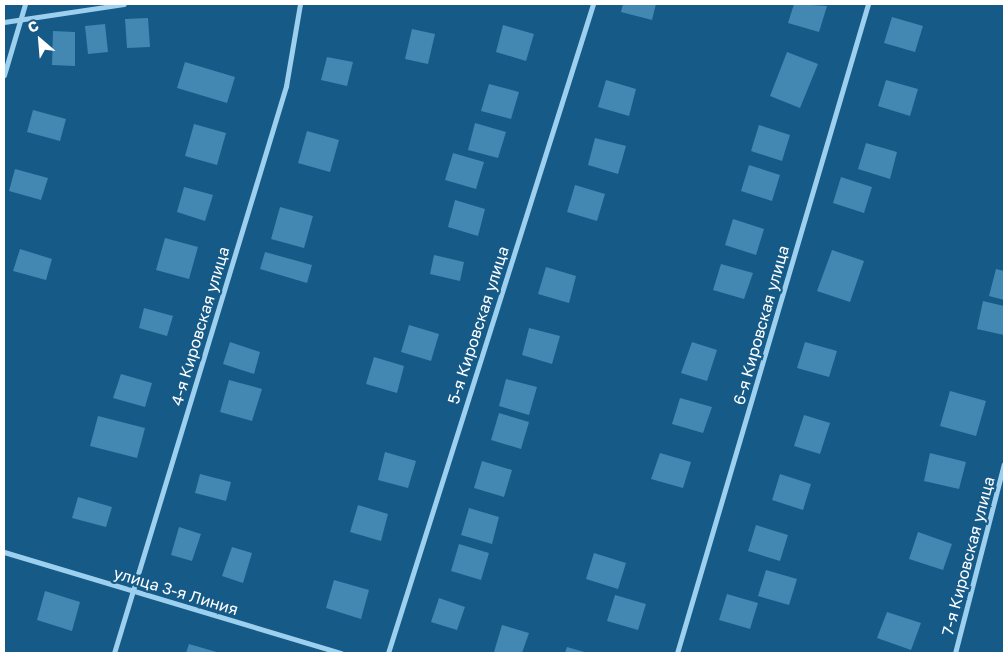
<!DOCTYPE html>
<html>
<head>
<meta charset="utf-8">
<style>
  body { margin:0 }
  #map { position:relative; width:1008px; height:657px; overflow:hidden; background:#165a88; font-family:"Golos Text",sans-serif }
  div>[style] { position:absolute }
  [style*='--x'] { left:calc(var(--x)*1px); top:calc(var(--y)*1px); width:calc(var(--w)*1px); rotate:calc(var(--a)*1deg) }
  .building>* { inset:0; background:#4387b3 }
  .minor>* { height:5px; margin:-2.5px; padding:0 2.5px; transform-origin:2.5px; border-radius:2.5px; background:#9dcfee }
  span { translate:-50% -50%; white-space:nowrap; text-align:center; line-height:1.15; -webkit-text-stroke:4.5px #165a88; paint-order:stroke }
  .street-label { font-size:16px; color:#fff }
  .frame { position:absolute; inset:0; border:5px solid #fff; pointer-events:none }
  .north { position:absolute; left:15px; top:15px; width:50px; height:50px; -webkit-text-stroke:4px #165a88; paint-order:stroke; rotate:333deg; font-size:14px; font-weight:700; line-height:20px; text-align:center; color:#fff }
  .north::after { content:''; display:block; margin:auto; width:18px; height:22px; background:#fff; clip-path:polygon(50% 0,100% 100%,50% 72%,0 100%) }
</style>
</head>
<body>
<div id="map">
  <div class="building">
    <div style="clip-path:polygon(623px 4px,656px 4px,652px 20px,621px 12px)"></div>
    <div style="clip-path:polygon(794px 4px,827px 6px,819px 32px,788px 23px)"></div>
    <div style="clip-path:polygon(892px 17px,923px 26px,915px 52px,884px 43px)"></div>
    <div style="clip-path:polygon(148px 18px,150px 47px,127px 48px,125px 19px)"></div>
    <div style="clip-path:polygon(105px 24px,108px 52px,88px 54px,85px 26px)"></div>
    <div style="clip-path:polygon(503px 25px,534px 34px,526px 61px,496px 52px)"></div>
    <div style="clip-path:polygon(412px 29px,435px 34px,428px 64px,405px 59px)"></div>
    <div style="clip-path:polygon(53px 31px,75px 32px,75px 66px,52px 65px)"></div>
    <div style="clip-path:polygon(787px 52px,818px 64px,800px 108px,770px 96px)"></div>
    <div style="clip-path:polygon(327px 57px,353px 62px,347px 86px,321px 80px)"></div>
    <div style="clip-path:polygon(185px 62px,235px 77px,227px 103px,177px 88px)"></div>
    <div style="clip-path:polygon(606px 80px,636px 89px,629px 116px,598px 107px)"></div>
    <div style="clip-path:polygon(886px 80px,918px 89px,910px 116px,878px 106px)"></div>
    <div style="clip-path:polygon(489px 84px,519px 92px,511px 119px,481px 111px)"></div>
    <div style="clip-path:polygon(33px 110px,66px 119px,60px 141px,27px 132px)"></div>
    <div style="clip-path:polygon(475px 123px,506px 132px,498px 158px,468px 150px)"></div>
    <div style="clip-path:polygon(194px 124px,226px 133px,217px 165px,185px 156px)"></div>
    <div style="clip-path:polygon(759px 125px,790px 135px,782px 161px,751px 151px)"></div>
    <div style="clip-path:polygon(307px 131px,339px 140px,330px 172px,298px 163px)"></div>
    <div style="clip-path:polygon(595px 138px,626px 146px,618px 174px,588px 165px)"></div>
    <div style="clip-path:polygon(866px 143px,897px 152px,890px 179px,858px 169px)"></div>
    <div style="clip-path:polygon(453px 153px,484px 162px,476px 189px,445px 180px)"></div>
    <div style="clip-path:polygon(749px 165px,780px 175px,772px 201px,741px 191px)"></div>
    <div style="clip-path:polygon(15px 169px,48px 178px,41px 200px,9px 191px)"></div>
    <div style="clip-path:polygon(841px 177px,872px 187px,864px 213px,833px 203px)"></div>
    <div style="clip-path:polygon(575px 185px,605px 194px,597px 221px,567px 212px)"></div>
    <div style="clip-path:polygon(184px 187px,213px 195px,205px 221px,177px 212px)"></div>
    <div style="clip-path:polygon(455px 200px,485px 209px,478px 236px,448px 227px)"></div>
    <div style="clip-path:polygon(280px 207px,313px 216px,304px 248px,271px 239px)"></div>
    <div style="clip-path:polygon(733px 219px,764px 229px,756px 255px,725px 245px)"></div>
    <div style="clip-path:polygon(165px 238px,198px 247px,189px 279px,156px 270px)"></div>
    <div style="clip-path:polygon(20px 249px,52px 259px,46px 280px,13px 271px)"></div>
    <div style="clip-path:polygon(832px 250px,864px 261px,850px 302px,817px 291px)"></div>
    <div style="clip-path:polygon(265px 252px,312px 265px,307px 283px,260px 269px)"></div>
    <div style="clip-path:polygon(434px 255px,464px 262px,460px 281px,430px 274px)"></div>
    <div style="clip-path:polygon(721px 264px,753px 273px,744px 299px,713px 290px)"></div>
    <div style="clip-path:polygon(546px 267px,576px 276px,569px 303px,538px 294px)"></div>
    <div style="clip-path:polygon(996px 269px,1004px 271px,1004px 300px,989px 296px)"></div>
    <div style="clip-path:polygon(983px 301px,1004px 306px,1004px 335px,977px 329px)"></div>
    <div style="clip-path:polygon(144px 308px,173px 316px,167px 336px,139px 328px)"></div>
    <div style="clip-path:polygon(409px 325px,439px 334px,431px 361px,401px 352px)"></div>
    <div style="clip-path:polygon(529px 328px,560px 336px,552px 364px,522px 355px)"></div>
    <div style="clip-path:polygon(230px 342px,260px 352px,254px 374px,223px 364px)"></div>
    <div style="clip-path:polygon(692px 342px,717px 350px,707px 381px,681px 373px)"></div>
    <div style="clip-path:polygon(805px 342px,837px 351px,829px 377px,797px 368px)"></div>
    <div style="clip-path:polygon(374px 357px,404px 366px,397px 393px,366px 384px)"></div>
    <div style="clip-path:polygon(121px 374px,152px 383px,145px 407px,113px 398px)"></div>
    <div style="clip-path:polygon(506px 379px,537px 387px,529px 415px,499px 406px)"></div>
    <div style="clip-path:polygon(229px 380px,262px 389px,252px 421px,220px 412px)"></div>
    <div style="clip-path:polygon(950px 391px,986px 401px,976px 436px,940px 426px)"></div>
    <div style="clip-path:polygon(680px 398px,712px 407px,703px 433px,672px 424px)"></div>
    <div style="clip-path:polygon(499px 413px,529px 422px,521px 449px,491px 440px)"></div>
    <div style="clip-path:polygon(804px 415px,830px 423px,820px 454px,794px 446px)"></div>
    <div style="clip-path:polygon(98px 416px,145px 428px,137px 458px,90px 446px)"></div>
    <div style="clip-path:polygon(385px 452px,416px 461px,408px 488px,378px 480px)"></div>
    <div style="clip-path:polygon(660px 453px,691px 462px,683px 488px,651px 479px)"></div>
    <div style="clip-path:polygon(930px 453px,966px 462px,959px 489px,924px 481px)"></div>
    <div style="clip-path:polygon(482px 461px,512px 470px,504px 497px,474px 488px)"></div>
    <div style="clip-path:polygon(200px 474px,231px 482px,226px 501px,195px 493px)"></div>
    <div style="clip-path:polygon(780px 474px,811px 484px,803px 510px,772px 500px)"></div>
    <div style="clip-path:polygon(78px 497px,112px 507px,106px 527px,72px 518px)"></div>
    <div style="clip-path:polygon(358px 505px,388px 514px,381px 541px,350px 532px)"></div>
    <div style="clip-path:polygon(469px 508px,499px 517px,492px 544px,461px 535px)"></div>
    <div style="clip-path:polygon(756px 525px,788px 535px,780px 561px,748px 551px)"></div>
    <div style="clip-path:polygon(179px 527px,201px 534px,192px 561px,171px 555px)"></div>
    <div style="clip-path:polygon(918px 532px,952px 544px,943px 570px,909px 559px)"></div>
    <div style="clip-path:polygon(459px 544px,489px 553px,481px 580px,451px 571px)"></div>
    <div style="clip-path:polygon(232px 547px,252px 553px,243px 583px,222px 576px)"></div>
    <div style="clip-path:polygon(594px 553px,626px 563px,618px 589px,586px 579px)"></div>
    <div style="clip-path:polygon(766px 570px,797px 579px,789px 605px,758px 596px)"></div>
    <div style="clip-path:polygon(334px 580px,369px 590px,361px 619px,326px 608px)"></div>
    <div style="clip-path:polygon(45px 591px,80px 602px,72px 631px,37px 620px)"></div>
    <div style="clip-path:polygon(727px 594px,758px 603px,750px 629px,719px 620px)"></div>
    <div style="clip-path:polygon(615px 595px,646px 604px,638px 630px,607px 621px)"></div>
    <div style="clip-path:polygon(439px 598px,465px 607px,457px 630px,431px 622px)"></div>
    <div style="clip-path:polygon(887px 612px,921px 623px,911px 650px,877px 638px)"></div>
    <div style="clip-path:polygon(502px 625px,529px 633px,522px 653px,494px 652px)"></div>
    <div style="clip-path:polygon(189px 644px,220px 653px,186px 653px)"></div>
    <div style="clip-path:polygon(567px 647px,588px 653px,565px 653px)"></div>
  </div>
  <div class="minor">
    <div style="--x:4;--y:22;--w:121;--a:-8.5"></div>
    <div style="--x:4;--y:75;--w:74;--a:-73.5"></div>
    <div style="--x:4;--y:552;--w:352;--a:16.7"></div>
    <div style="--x:114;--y:653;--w:593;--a:-73.12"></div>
    <div style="--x:286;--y:86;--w:83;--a:-80.3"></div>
    <div style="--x:388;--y:653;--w:681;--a:-72.47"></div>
    <div style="--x:677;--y:653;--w:677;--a:-73.6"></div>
    <div style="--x:955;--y:653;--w:195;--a:-75.5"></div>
  </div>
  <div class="street-label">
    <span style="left:478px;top:325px;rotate:-72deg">5-я Кировская улица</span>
    <span style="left:761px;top:325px;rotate:-74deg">6-я Кировская улица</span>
    <span style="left:200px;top:326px;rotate:-73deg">4-я Кировская улица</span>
    <span style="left:968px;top:556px;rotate:-75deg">7-я Кировская улица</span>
    <span style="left:176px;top:591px;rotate:17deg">улица 3-я Линия</span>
  </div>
  <div class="frame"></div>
  <div class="north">С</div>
</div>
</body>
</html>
